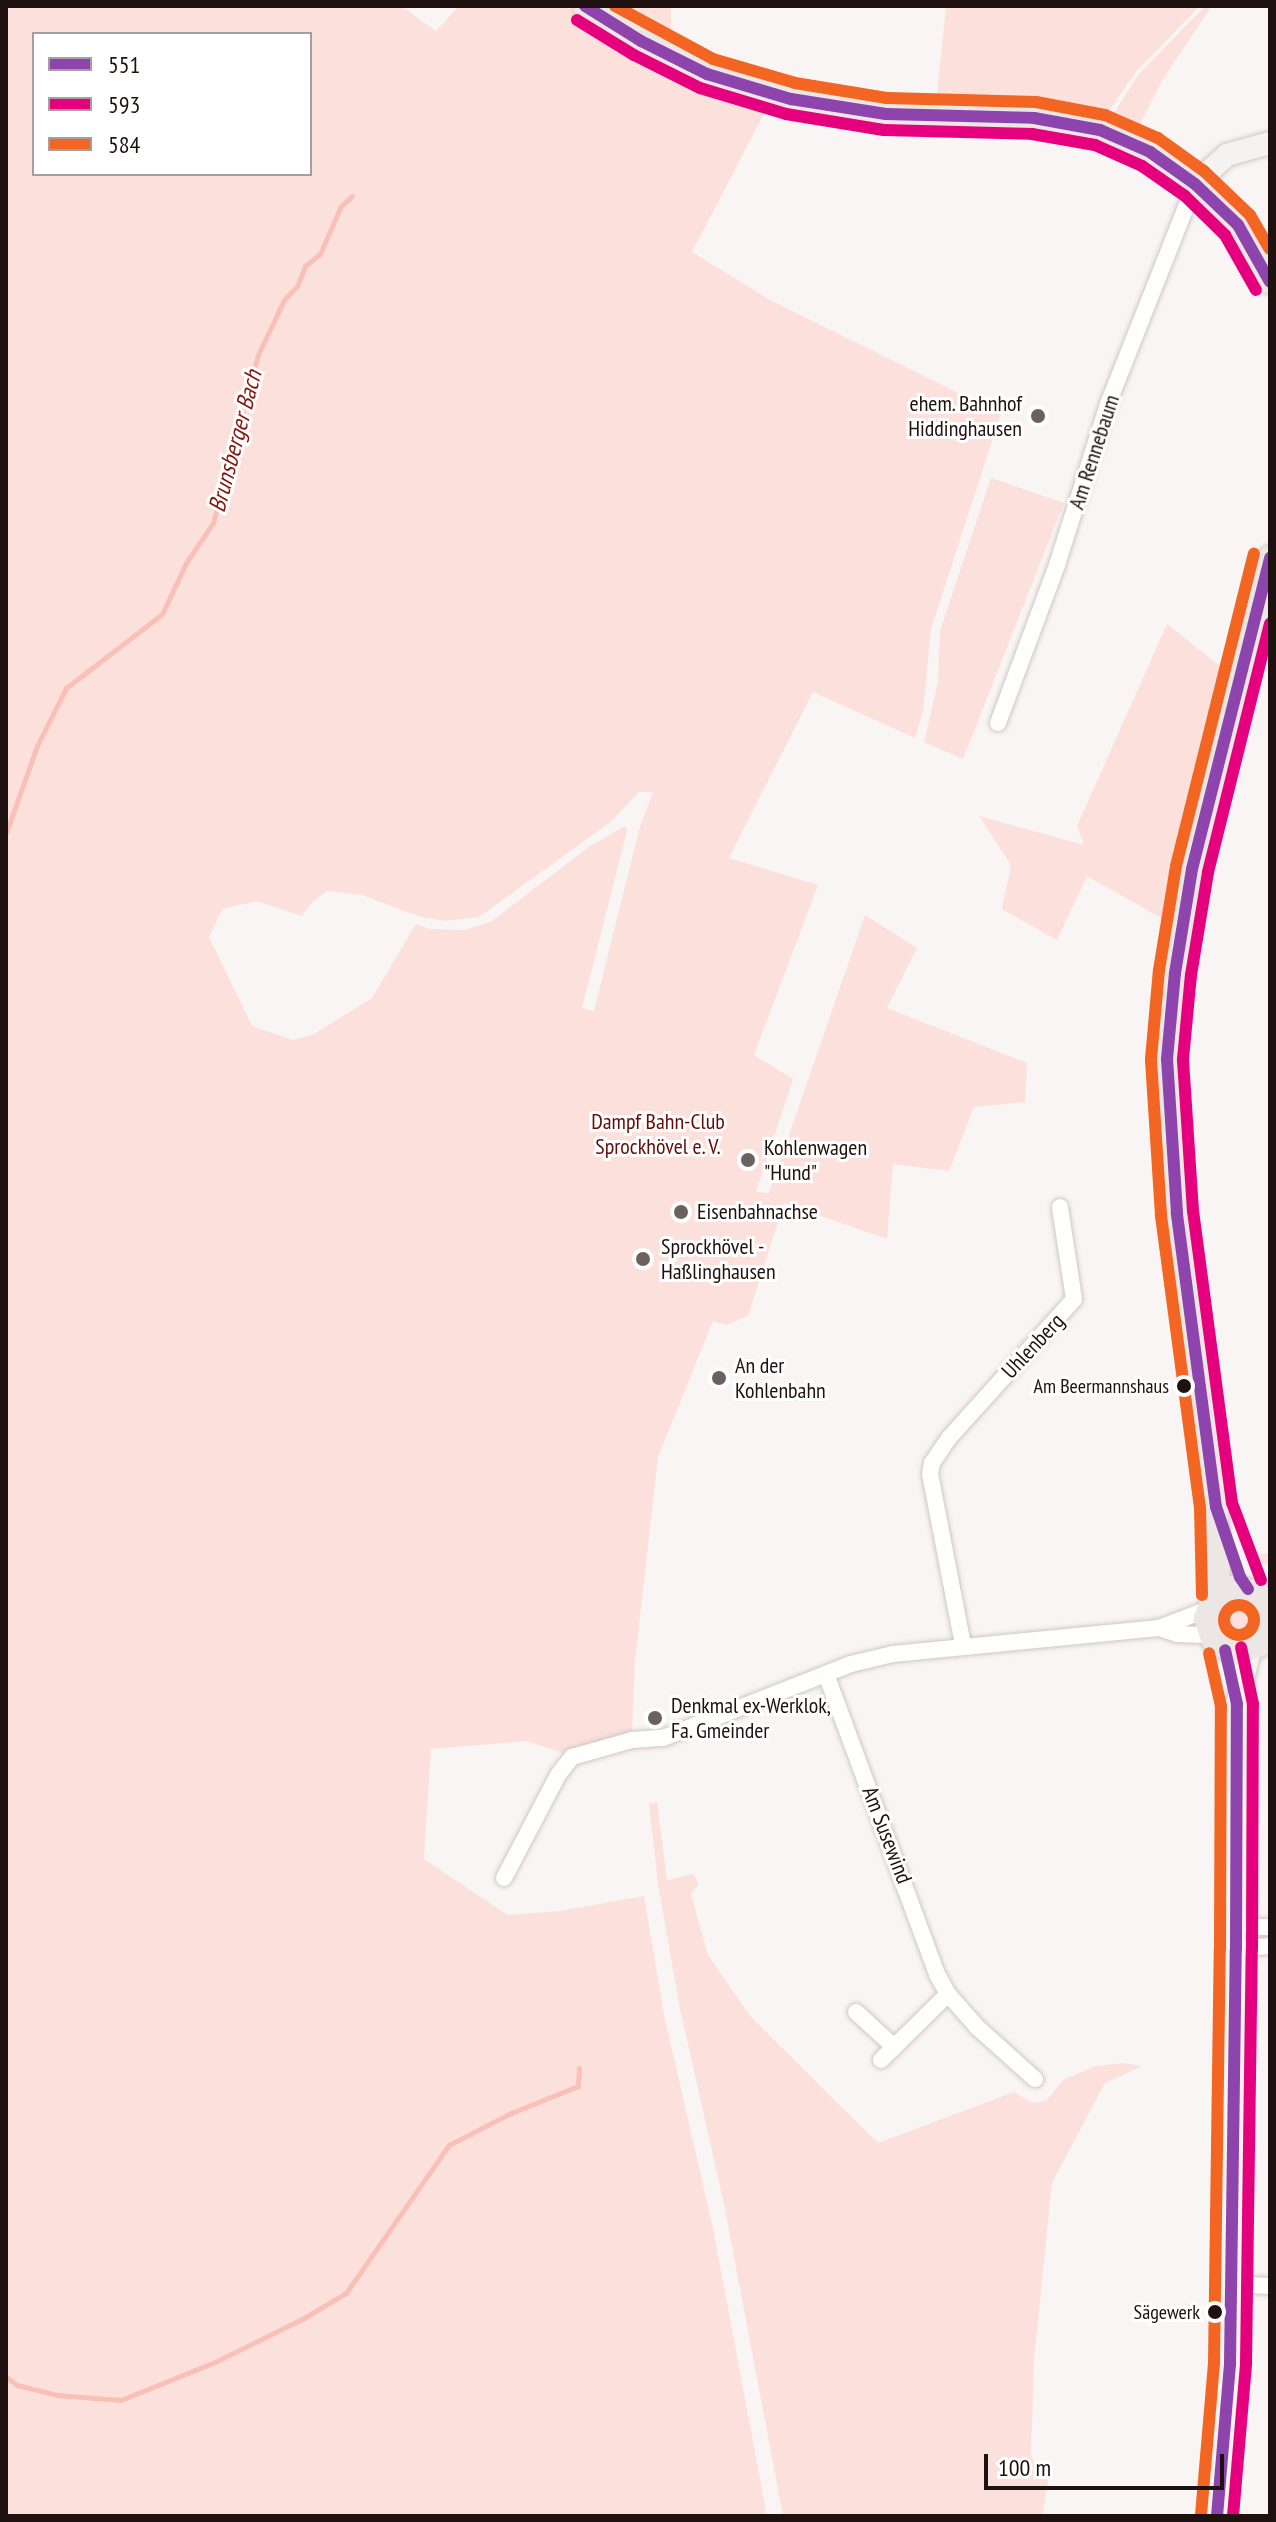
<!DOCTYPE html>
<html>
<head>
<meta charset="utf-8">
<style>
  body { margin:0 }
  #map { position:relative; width:1276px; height:2522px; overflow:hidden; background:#f9f5f4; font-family:"PT Sans Narrow",sans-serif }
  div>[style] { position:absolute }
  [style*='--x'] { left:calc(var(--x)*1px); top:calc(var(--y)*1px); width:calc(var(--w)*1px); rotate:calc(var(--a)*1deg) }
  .green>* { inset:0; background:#fce0db }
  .stream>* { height:5px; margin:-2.5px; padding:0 2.5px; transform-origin:2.5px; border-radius:2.5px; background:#f8c0b7 }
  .roads { filter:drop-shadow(0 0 2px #d0c7c6) drop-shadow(0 0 2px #d0c7c6) }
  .street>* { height:16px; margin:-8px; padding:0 8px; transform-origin:8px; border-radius:8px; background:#fefefd }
  .secondary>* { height:22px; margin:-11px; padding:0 11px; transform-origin:11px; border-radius:11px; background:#f5f2f1 }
  .primary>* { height:24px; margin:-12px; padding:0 12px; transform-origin:12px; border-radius:12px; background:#ece7e5 }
  .bus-1>* { height:12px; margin:-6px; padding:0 6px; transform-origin:6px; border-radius:6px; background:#8e44ad }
  .bus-2>* { height:12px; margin:-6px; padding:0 6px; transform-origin:6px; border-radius:6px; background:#e5007d }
  .bus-3>* { height:12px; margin:-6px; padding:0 6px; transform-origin:6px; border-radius:6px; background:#f26522 }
  .bus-3>.ring { margin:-6px; padding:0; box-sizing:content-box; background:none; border:12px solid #f26522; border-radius:50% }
  .dots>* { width:22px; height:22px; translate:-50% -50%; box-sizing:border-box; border:4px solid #fff; border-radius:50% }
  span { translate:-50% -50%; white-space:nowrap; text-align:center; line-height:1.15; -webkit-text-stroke:6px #fff; paint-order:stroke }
  .bus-label { font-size:20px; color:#1e110f }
  .right { translate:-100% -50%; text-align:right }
  .poi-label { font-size:22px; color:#1e110f }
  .left { translate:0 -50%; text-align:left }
  .street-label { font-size:22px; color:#1e110f }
  .park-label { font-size:22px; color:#610d07 }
  .water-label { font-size:24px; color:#85160d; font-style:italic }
  .frame { position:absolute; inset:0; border:8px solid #1e110f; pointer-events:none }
  .legend { position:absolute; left:32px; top:32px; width:280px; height:144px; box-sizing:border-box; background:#fff; border:2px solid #a5a09f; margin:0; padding:10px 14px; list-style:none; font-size:24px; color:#1e110f }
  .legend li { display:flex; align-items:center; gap:16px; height:40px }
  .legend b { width:40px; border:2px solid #a5a09f }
  .scale { position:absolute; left:984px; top:2454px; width:240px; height:36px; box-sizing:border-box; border:4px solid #1e110f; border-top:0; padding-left:10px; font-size:24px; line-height:28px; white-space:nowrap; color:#1e110f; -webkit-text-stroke:6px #fff; paint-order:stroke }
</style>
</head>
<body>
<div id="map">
  <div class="green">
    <div style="clip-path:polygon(evenodd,6px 6px,401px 6px,436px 31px,459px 6px,564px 6px,602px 32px,703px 87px,769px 104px,692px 252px,770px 300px,1001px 414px,931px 629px,923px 711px,915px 738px,813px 692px,729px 858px,818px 885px,754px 1055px,793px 1079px,756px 1192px,769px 1193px,865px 915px,917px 948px,887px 1008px,1027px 1063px,1025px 1102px,974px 1107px,949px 1171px,893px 1164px,887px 1239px,784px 1203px,748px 1316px,726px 1325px,713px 1321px,658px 1457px,635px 1661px,632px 1733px,566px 1754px,527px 1741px,431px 1749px,424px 1859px,508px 1915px,560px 1911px,644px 1896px,664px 2015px,713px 2228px,767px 2516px,6px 2516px,6px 6px,34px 34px,310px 34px,310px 174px,34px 174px,34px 34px,6px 6px,639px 792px,653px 792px,639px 830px,594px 1011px,582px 1008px,627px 831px,625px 826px,590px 846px,492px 921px,465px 930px,430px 929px,416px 924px,372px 998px,314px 1034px,293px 1040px,252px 1026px,209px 937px,222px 909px,257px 901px,302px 916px,311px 903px,327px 891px,362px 895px,421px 917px,446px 921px,479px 917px,612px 821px,639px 792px)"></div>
    <div style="clip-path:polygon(605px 6px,671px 6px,671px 44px,644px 31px)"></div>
    <div style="clip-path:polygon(946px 6px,1200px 6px,1135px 73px,1107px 114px,1096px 116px,1055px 107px,946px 102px,946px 98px,937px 95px)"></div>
    <div style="clip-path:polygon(1205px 6px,1212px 6px,1163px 79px,1137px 130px,1111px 118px,1138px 75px)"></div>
    <div style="clip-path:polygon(991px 478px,1064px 503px,963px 759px,924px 742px,938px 682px,940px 631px)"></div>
    <div style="clip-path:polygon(1167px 624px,1224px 669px,1168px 922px,1087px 876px,1057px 940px,1002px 909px,1011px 865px,979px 816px,1084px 845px,1077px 826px)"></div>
    <div style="clip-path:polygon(1225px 1461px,1229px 1461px,1240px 1538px,1248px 1547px,1260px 1554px,1270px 1553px,1270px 1567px,1246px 1554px,1240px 1544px,1229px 1503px)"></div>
    <div style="clip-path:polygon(1236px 1602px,1248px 1605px,1257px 1618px,1252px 1634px,1240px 1639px,1234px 1638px,1229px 1622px,1230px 1605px)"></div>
    <div style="clip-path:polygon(657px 1802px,667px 1880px,693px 1874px,699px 1884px,691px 1894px,708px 1955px,750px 2016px,878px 2143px,1014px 2092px,1032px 2103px,1046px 2101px,1063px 2080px,1095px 2066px,1123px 2063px,1142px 2066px,1105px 2083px,1052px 2183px,1034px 2360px,1031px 2457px,1049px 2477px,1042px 2516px,783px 2516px,724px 2204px,680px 2009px,658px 1884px,649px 1804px)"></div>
  </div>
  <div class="stream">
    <div style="--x:6;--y:833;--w:92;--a:-70.4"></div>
    <div style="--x:37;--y:746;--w:65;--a:-63.4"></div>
    <div style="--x:66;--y:688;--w:121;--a:-37.6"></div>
    <div style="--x:162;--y:614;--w:56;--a:-64.8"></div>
    <div style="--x:186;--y:563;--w:48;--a:-56"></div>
    <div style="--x:213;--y:523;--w:174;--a:-75"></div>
    <div style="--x:258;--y:355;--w:61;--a:-64.7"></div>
    <div style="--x:284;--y:300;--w:19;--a:-47"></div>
    <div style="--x:297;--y:286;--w:22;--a:-68"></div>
    <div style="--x:305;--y:266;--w:19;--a:-39"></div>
    <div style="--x:320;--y:254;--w:52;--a:-66.4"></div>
    <div style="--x:341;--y:206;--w:15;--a:-42"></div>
    <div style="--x:6;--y:2377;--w:14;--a:36"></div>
    <div style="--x:17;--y:2385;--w:41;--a:14"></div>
    <div style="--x:57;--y:2395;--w:64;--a:4.5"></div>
    <div style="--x:121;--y:2400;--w:101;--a:-22"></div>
    <div style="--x:215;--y:2362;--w:99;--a:-26.3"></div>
    <div style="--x:304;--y:2318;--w:49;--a:-30.8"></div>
    <div style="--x:346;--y:2293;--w:180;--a:-55.2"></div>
    <div style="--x:449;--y:2145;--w:70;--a:-27.3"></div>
    <div style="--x:511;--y:2113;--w:72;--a:-21.9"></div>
    <div style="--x:578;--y:2086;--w:18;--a:-87"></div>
  </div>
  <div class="roads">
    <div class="street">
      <div style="--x:998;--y:723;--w:169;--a:-69.5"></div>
      <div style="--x:1057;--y:565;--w:169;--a:-72.4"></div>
      <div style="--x:1108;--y:404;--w:237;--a:-68.4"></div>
      <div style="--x:1159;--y:1628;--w:19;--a:18"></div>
      <div style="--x:1177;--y:1634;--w:33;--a:2"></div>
      <div style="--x:963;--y:1645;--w:174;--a:-100.9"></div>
      <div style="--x:930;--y:1474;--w:11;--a:-80"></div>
      <div style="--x:932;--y:1463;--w:30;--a:-56"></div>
      <div style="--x:949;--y:1438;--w:187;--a:-48"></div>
      <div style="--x:1074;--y:1299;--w:93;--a:-98.7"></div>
      <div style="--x:826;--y:1674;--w:322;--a:69.7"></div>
      <div style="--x:938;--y:1976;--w:21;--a:61"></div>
      <div style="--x:948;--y:1994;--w:44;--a:48.7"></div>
      <div style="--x:977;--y:2027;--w:78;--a:41.9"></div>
      <div style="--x:504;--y:1878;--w:116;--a:-62.3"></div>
      <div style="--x:558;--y:1775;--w:23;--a:-52"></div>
      <div style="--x:572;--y:1757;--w:62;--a:-15.8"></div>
      <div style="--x:632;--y:1740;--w:31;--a:-4"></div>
      <div style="--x:663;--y:1738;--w:202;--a:-21.5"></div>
      <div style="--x:851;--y:1664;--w:43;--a:-13.4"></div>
      <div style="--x:893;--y:1654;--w:267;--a:-5.6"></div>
      <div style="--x:1159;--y:1628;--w:53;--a:-21.2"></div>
      <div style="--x:1237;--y:1926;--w:33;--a:2"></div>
      <div style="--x:1236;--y:1949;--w:34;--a:-5"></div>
      <div style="--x:856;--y:2012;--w:52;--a:42.6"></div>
      <div style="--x:881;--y:2060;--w:94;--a:-44.6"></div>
      <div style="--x:1231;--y:2284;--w:39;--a:3"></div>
    </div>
    <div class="secondary">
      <div style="--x:1195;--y:184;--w:43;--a:-42.2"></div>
      <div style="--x:1227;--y:155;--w:45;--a:-15.6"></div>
      <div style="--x:1217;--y:2516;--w:154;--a:-85.1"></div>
      <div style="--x:1230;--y:2363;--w:659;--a:-89.39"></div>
      <div style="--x:1237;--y:1704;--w:56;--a:-76.5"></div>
    </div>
    <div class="primary">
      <div style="--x:585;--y:6;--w:66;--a:32"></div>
      <div style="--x:641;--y:41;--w:74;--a:26.6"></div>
      <div style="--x:707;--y:74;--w:88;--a:16.6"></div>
      <div style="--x:791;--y:99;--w:96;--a:9"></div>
      <div style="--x:886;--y:114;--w:148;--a:1.5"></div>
      <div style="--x:1034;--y:118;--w:67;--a:10.3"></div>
      <div style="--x:1100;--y:130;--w:55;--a:23.7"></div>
      <div style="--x:1150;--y:152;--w:55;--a:35.4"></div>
      <div style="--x:1195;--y:184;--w:59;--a:43.6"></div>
      <div style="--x:1238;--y:225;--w:65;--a:60.7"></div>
      <div style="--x:1218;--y:1595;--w:88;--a:-91.3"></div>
      <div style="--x:1216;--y:1507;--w:297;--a:-97.6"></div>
      <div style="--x:1177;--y:1213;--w:154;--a:-93.7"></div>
      <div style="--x:1167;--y:1059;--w:86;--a:-84.7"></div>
      <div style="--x:1175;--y:973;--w:105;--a:-80.7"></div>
      <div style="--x:1192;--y:869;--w:321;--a:-75.9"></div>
      <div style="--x:1270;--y:1613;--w:25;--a:-124"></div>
      <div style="--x:1256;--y:1592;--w:23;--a:-170"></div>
      <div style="--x:1233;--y:1588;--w:22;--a:150"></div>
      <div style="--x:1214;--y:1599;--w:21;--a:113"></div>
      <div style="--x:1206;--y:1618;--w:24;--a:71"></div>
      <div style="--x:1214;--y:1641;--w:22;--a:30"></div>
      <div style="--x:1233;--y:1652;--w:27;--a:-15"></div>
      <div style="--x:1259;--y:1645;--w:20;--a:-57"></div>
    </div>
  </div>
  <div class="bus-1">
    <div style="--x:585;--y:6;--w:66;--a:32"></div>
    <div style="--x:641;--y:41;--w:74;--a:26.6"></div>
    <div style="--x:707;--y:74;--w:88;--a:16.6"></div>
    <div style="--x:791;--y:99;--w:96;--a:9"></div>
    <div style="--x:886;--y:114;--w:148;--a:1.5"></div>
    <div style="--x:1034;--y:118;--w:67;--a:10.3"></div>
    <div style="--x:1100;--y:130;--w:55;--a:23.7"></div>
    <div style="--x:1150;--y:152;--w:55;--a:35.4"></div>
    <div style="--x:1195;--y:184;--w:59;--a:43.6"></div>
    <div style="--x:1238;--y:225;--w:65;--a:60.7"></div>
    <div style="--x:1248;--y:1589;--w:14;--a:-124"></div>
    <div style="--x:1240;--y:1577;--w:74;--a:-108.9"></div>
    <div style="--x:1216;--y:1507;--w:297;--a:-97.6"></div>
    <div style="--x:1177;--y:1213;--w:154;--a:-93.7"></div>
    <div style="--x:1167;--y:1059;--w:86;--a:-84.7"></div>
    <div style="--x:1175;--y:973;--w:105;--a:-80.7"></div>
    <div style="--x:1192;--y:869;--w:321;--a:-75.9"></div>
    <div style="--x:1217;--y:2516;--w:154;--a:-85.1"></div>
    <div style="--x:1230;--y:2363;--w:414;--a:-89.2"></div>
    <div style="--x:1236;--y:1949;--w:245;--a:-89.8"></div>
    <div style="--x:1237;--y:1704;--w:55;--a:-102.5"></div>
  </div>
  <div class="bus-2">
    <div style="--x:577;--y:20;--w:67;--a:31.6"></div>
    <div style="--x:634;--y:55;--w:74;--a:26.6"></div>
    <div style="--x:700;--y:88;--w:90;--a:16.8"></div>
    <div style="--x:786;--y:114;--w:99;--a:9.3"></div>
    <div style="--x:884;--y:130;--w:148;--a:1.5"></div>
    <div style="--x:1032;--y:134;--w:64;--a:9.9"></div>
    <div style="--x:1095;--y:145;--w:51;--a:24.1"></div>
    <div style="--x:1142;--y:166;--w:52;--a:34.9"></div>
    <div style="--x:1185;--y:196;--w:56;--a:44.3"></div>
    <div style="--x:1225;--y:235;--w:63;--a:60.6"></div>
    <div style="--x:1261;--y:1580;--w:82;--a:-110.6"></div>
    <div style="--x:1232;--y:1503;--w:295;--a:-97.6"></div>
    <div style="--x:1193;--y:1211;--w:152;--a:-93.8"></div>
    <div style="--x:1183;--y:1059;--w:84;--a:-84.6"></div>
    <div style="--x:1191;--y:975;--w:104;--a:-80.6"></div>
    <div style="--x:1208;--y:872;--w:256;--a:-76"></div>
    <div style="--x:1233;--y:2516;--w:154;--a:-85.1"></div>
    <div style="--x:1246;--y:2363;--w:414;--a:-89.2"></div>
    <div style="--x:1252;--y:1949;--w:245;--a:-89.8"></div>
    <div style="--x:1253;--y:1704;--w:58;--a:-101.9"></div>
  </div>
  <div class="bus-3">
    <div style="--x:615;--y:6;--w:111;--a:28.4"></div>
    <div style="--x:713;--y:59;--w:85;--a:16.3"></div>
    <div style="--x:795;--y:83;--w:93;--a:9.3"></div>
    <div style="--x:887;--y:98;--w:149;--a:1.5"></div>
    <div style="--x:1036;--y:102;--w:70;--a:10.7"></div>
    <div style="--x:1105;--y:115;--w:58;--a:23.5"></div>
    <div style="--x:1158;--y:138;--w:57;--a:35.7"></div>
    <div style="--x:1204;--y:171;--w:64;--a:43.7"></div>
    <div style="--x:1250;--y:215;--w:39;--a:60"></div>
    <div style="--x:1202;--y:1595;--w:87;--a:-91.3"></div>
    <div style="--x:1200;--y:1508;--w:296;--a:-97.6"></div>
    <div style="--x:1161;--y:1215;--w:156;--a:-93.7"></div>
    <div style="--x:1151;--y:1059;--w:89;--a:-84.9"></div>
    <div style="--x:1159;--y:970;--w:105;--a:-80.7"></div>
    <div style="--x:1176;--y:866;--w:322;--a:-76"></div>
    <div class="ring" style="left:1224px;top:1605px;width:18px;height:18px"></div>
    <div style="--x:1201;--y:2515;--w:154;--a:-85.1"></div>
    <div style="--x:1214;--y:2362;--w:413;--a:-89.2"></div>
    <div style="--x:1220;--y:1949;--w:243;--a:-89.8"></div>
    <div style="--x:1221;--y:1706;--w:54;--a:-102.8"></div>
  </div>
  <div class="dots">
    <div style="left:1038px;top:416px;background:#6b615f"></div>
    <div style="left:748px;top:1160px;background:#6b615f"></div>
    <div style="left:681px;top:1212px;background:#6b615f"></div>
    <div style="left:643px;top:1259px;background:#6b615f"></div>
    <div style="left:719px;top:1378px;background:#6b615f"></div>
    <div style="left:1184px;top:1386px;background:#1e110f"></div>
    <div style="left:655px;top:1718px;background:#6b615f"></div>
    <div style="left:1215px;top:2312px;background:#1e110f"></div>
  </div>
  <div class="bus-label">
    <span class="right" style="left:1169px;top:1386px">Am Beermannshaus</span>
    <span class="right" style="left:1200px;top:2312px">Sägewerk</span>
  </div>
  <div class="poi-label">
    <span class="right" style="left:1022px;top:416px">ehem. Bahnhof<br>Hiddinghausen</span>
    <span class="left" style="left:764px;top:1160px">Kohlenwagen<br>"Hund"</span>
    <span class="left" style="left:697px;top:1212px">Eisenbahnachse</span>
    <span class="left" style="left:661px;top:1259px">Sprockhövel -<br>Haßlinghausen</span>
    <span class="left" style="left:735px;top:1378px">An der<br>Kohlenbahn</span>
    <span class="left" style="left:671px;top:1718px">Denkmal ex-Werklok,<br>Fa. Gmeinder</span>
  </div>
  <div class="street-label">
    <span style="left:1094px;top:452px;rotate:-72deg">Am Rennebaum</span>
    <span style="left:1033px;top:1346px;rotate:-47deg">Uhlenberg</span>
    <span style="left:887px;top:1835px;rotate:69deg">Am Susewind</span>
  </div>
  <div class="park-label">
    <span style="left:658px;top:1134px">Dampf Bahn-Club<br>Sprockhövel e. V.</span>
  </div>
  <div class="water-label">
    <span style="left:235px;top:441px;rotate:-75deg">Brunsberger Bach</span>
  </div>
  <div class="frame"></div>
  <ul class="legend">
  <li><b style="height:10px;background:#8e44ad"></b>551</li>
  <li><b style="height:10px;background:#e5007d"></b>593</li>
  <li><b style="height:10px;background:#f26522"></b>584</li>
  </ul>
  <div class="scale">100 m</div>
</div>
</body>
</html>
